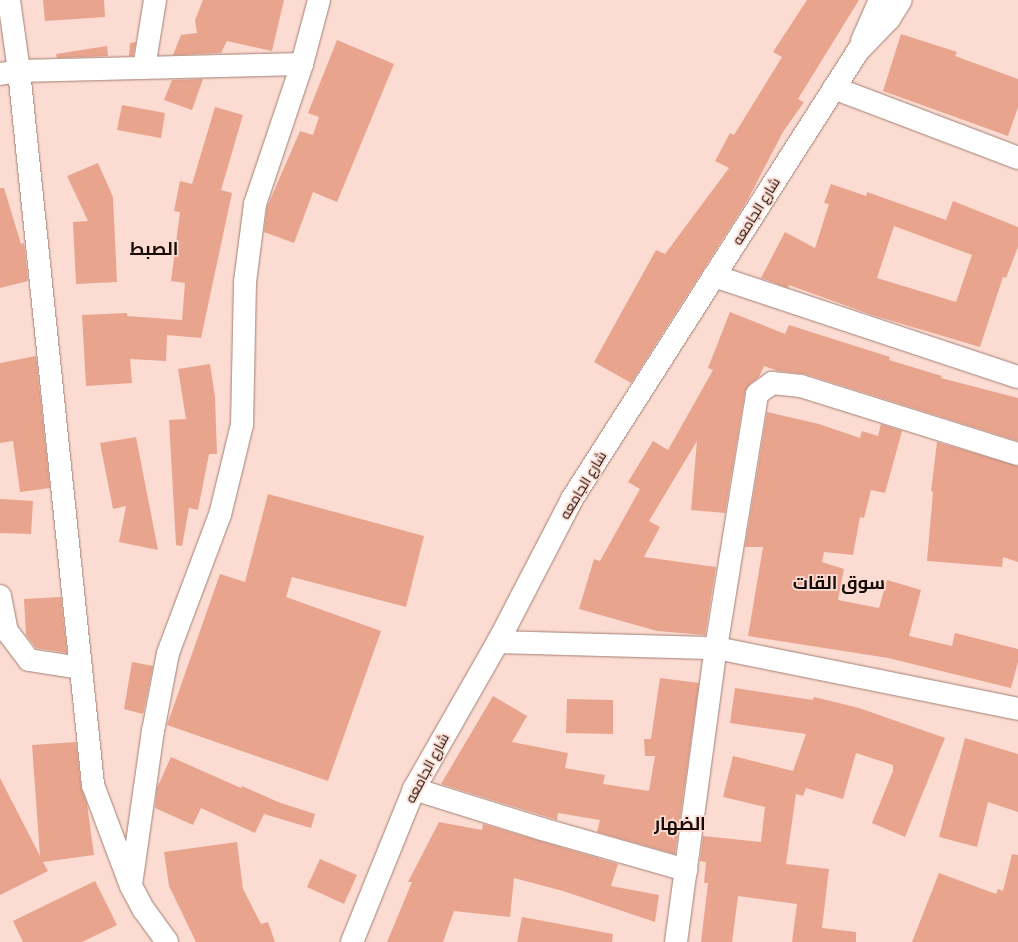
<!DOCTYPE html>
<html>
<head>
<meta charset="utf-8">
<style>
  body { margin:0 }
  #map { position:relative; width:1018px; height:942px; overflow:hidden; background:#fcdcd2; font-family:Georgia,Cairo,serif }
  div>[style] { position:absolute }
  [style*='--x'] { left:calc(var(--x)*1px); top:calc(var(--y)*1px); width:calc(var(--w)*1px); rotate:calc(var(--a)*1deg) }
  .building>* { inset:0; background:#e8a48d }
  .roads { filter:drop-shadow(0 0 1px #a37f73) drop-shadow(0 0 1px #a37f73) }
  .minor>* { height:22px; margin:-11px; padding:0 11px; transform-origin:11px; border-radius:11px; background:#fff }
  span { translate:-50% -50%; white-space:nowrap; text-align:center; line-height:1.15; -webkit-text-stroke:3.5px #fcdcd2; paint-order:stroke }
  .street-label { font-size:14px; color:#170b07 }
  .district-label { font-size:18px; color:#170b07; font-weight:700 }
</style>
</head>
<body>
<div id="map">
  <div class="building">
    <div style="clip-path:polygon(43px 0,104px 0,105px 17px,45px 21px)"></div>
    <div style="clip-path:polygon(203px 0,284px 0,272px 51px,227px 41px,221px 53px,173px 55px,181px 35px,197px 33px,195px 20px)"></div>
    <div style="clip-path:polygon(807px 0,859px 0,798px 99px,804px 102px,783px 132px,747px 201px,631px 383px,594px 362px,656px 250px,665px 254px,729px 168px,715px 161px,730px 133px,734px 135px,782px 57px,773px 52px)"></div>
    <div style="clip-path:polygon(901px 34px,957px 52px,955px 56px,1018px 79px,1018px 107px,1008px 136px,883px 91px)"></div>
    <div style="clip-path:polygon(337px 40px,394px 64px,337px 202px,313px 192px,294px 243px,264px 232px,267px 207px,300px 131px,313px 135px,319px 117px,308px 113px)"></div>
    <div style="clip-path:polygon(136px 42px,133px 56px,129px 56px,130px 43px)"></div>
    <div style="clip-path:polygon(107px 46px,108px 56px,57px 58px,56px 54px)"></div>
    <div style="clip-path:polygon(203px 79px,192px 110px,164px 100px,172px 80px)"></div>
    <div style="clip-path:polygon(122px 105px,165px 113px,161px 138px,117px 130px)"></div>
    <div style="clip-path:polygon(215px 107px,243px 115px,221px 190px,232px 193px,201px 338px,167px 335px,166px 361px,130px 359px,132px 383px,86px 386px,82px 315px,127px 313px,127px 316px,182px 320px,185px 283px,171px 281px,180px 212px,174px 211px,180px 181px,192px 184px)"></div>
    <div style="clip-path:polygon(98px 163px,113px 197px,117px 282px,76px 284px,73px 222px,88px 221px,67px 176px)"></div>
    <div style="clip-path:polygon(evenodd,831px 184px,866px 196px,867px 192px,946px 220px,953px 201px,1018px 227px,1018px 247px,1006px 278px,1003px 277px,980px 347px,872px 315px,789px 285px,788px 288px,761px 278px,785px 232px,815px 248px,829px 204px,824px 203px,831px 184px,894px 226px,972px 255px,956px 302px,877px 278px,894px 226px)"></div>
    <div style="clip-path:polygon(0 188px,4px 188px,21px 244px,24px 243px,28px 281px,0 288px)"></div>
    <div style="clip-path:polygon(730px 312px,785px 334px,789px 325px,890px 357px,889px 360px,942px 376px,941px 378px,1018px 398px,1018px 441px,805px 374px,778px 371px,764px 366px,759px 377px,750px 384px,745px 392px,725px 513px,691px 510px,697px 441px,649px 521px,660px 527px,644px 557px,716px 567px,705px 635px,657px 631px,579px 609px,594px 559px,600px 561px,640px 489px,628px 482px,653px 441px,668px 450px,713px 370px,708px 368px)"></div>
    <div style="clip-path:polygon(36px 356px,50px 488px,20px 492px,13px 441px,0 443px,0 363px)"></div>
    <div style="clip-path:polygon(210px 364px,215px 397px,217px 454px,209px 454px,198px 510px,189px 508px,182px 546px,176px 545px,169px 420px,186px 419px,178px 369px)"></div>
    <div style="clip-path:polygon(767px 412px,819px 424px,860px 438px,862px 431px,878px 436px,881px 424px,902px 431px,885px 493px,871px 490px,864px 518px,860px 517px,853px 555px,824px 552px,822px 562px,844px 569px,838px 600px,879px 608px,887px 580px,921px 590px,909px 636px,952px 646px,955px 633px,1018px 649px,1018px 662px,1011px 688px,888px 658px,748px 636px,763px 547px,745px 547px)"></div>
    <div style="clip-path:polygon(136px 437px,158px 550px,119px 542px,126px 506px,113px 509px,100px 443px)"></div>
    <div style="clip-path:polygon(937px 442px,1018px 466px,1018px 562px,1003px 557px,1002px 567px,927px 561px,933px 492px,931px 491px)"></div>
    <div style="clip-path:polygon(268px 494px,424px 536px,406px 607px,292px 577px,286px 597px,381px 631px,328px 781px,167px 725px,220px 574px,245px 582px)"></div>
    <div style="clip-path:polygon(0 499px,33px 501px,31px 534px,0 533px)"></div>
    <div style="clip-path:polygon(61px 597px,67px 653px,36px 648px,26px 635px,24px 599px)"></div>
    <div style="clip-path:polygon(132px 662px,153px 666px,143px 714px,124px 709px)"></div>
    <div style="clip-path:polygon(660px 678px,699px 683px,675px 854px,597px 832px,600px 820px,558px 813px,557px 820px,441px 784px,493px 696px,527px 716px,512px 742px,568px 753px,565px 768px,605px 775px,603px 784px,649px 791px,655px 756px,645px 756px,644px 739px,651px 739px)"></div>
    <div style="clip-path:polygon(735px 688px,813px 700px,814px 697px,859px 708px,945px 738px,905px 837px,872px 823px,893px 771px,893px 765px,856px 753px,843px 799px,806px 788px,803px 796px,796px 794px,786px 864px,829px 869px,822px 928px,856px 932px,856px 942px,792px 942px,797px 904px,738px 896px,732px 942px,701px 942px,708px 883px,704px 883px,706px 862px,700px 861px,703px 836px,761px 842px,765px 807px,723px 797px,733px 756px,793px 771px,806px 734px,730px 723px)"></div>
    <div style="clip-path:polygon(567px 699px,613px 700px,613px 734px,566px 733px)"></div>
    <div style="clip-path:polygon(965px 738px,1018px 754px,1018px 812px,988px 802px,977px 847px,939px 837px)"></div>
    <div style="clip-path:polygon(76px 742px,81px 786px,87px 804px,94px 855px,43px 862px,48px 871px,0 895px,0 778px,40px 856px,32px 745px)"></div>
    <div style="clip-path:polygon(171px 757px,241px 788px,242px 786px,278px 802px,315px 814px,311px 828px,264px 814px,255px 833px,201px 808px,193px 825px,155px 808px,157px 788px)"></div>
    <div style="clip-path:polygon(439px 822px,482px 830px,483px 824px,618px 864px,611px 886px,659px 895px,655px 922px,563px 891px,514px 878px,510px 917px,454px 911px,443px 942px,387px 942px,412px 882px,408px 882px)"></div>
    <div style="clip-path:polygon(237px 842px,243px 889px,261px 924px,268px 922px,275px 942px,196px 942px,169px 886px,164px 852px)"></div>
    <div style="clip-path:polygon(1012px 854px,1018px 855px,1018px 942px,912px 942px,939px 873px,996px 894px,998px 889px,1003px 891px)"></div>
    <div style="clip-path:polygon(320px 859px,357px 875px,344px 904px,307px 887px)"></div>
    <div style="clip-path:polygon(95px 881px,117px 925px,82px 942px,23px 942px,13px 921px)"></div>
    <div style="clip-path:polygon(522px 917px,613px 934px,612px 942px,517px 942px)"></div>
  </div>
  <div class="roads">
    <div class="minor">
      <div style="--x:9;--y:0;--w:72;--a:82"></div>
      <div style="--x:19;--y:71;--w:718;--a:84.08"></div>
      <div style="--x:93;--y:785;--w:108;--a:69.4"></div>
      <div style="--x:131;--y:886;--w:27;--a:62"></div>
      <div style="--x:144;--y:910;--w:39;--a:54"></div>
      <div style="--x:862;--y:41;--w:45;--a:-66.3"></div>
      <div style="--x:144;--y:68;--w:69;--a:-80.8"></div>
      <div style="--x:0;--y:74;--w:19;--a:-9"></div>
      <div style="--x:19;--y:71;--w:283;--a:-1.4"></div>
      <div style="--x:834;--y:88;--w:197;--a:20.8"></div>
      <div style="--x:714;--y:276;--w:320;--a:18.4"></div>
      <div style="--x:0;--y:596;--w:36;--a:79"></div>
      <div style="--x:7;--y:631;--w:36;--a:53"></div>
      <div style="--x:29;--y:660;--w:53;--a:8.7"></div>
      <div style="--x:498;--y:642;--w:218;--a:1.6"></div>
      <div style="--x:716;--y:648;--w:308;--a:11.4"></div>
      <div style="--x:414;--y:789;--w:134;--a:17.4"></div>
      <div style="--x:542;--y:829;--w:150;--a:15.9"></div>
      <div style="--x:131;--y:885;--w:156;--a:-81.9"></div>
      <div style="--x:153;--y:731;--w:79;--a:-79.1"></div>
      <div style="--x:168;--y:653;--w:147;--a:-69.4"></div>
      <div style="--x:220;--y:515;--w:93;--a:-76.3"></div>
      <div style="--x:242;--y:425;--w:143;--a:-88.8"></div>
      <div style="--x:245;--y:282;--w:79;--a:-82.7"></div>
      <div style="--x:255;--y:204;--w:148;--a:-71.4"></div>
      <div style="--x:302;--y:64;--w:66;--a:-75.1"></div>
      <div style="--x:352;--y:942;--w:165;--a:-67.9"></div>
      <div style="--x:414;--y:789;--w:169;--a:-60.3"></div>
      <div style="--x:498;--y:642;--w:161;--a:-62.6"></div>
      <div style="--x:572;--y:499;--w:532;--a:-57.45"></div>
      <div style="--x:858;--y:51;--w:45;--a:-45.9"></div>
      <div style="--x:889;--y:19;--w:22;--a:-58"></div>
      <div style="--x:676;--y:942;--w:297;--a:-82.3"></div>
      <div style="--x:716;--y:648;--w:257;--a:-80.8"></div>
      <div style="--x:757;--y:394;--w:19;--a:-36"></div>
      <div style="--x:772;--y:383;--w:29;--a:6"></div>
      <div style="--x:801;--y:386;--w:227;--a:17.4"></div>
    </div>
  </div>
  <div class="street-label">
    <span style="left:756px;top:211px;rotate:-58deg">شارع الجامعه</span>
    <span style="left:583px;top:485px;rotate:-59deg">شارع الجامعه</span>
    <span style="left:427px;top:768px;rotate:-62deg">شارع الجامعه</span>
  </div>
  <div class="district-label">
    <span style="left:154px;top:249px">الصبط</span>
    <span style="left:839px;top:583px">سوق القات</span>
    <span style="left:680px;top:824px">الضهار</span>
  </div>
</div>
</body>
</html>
